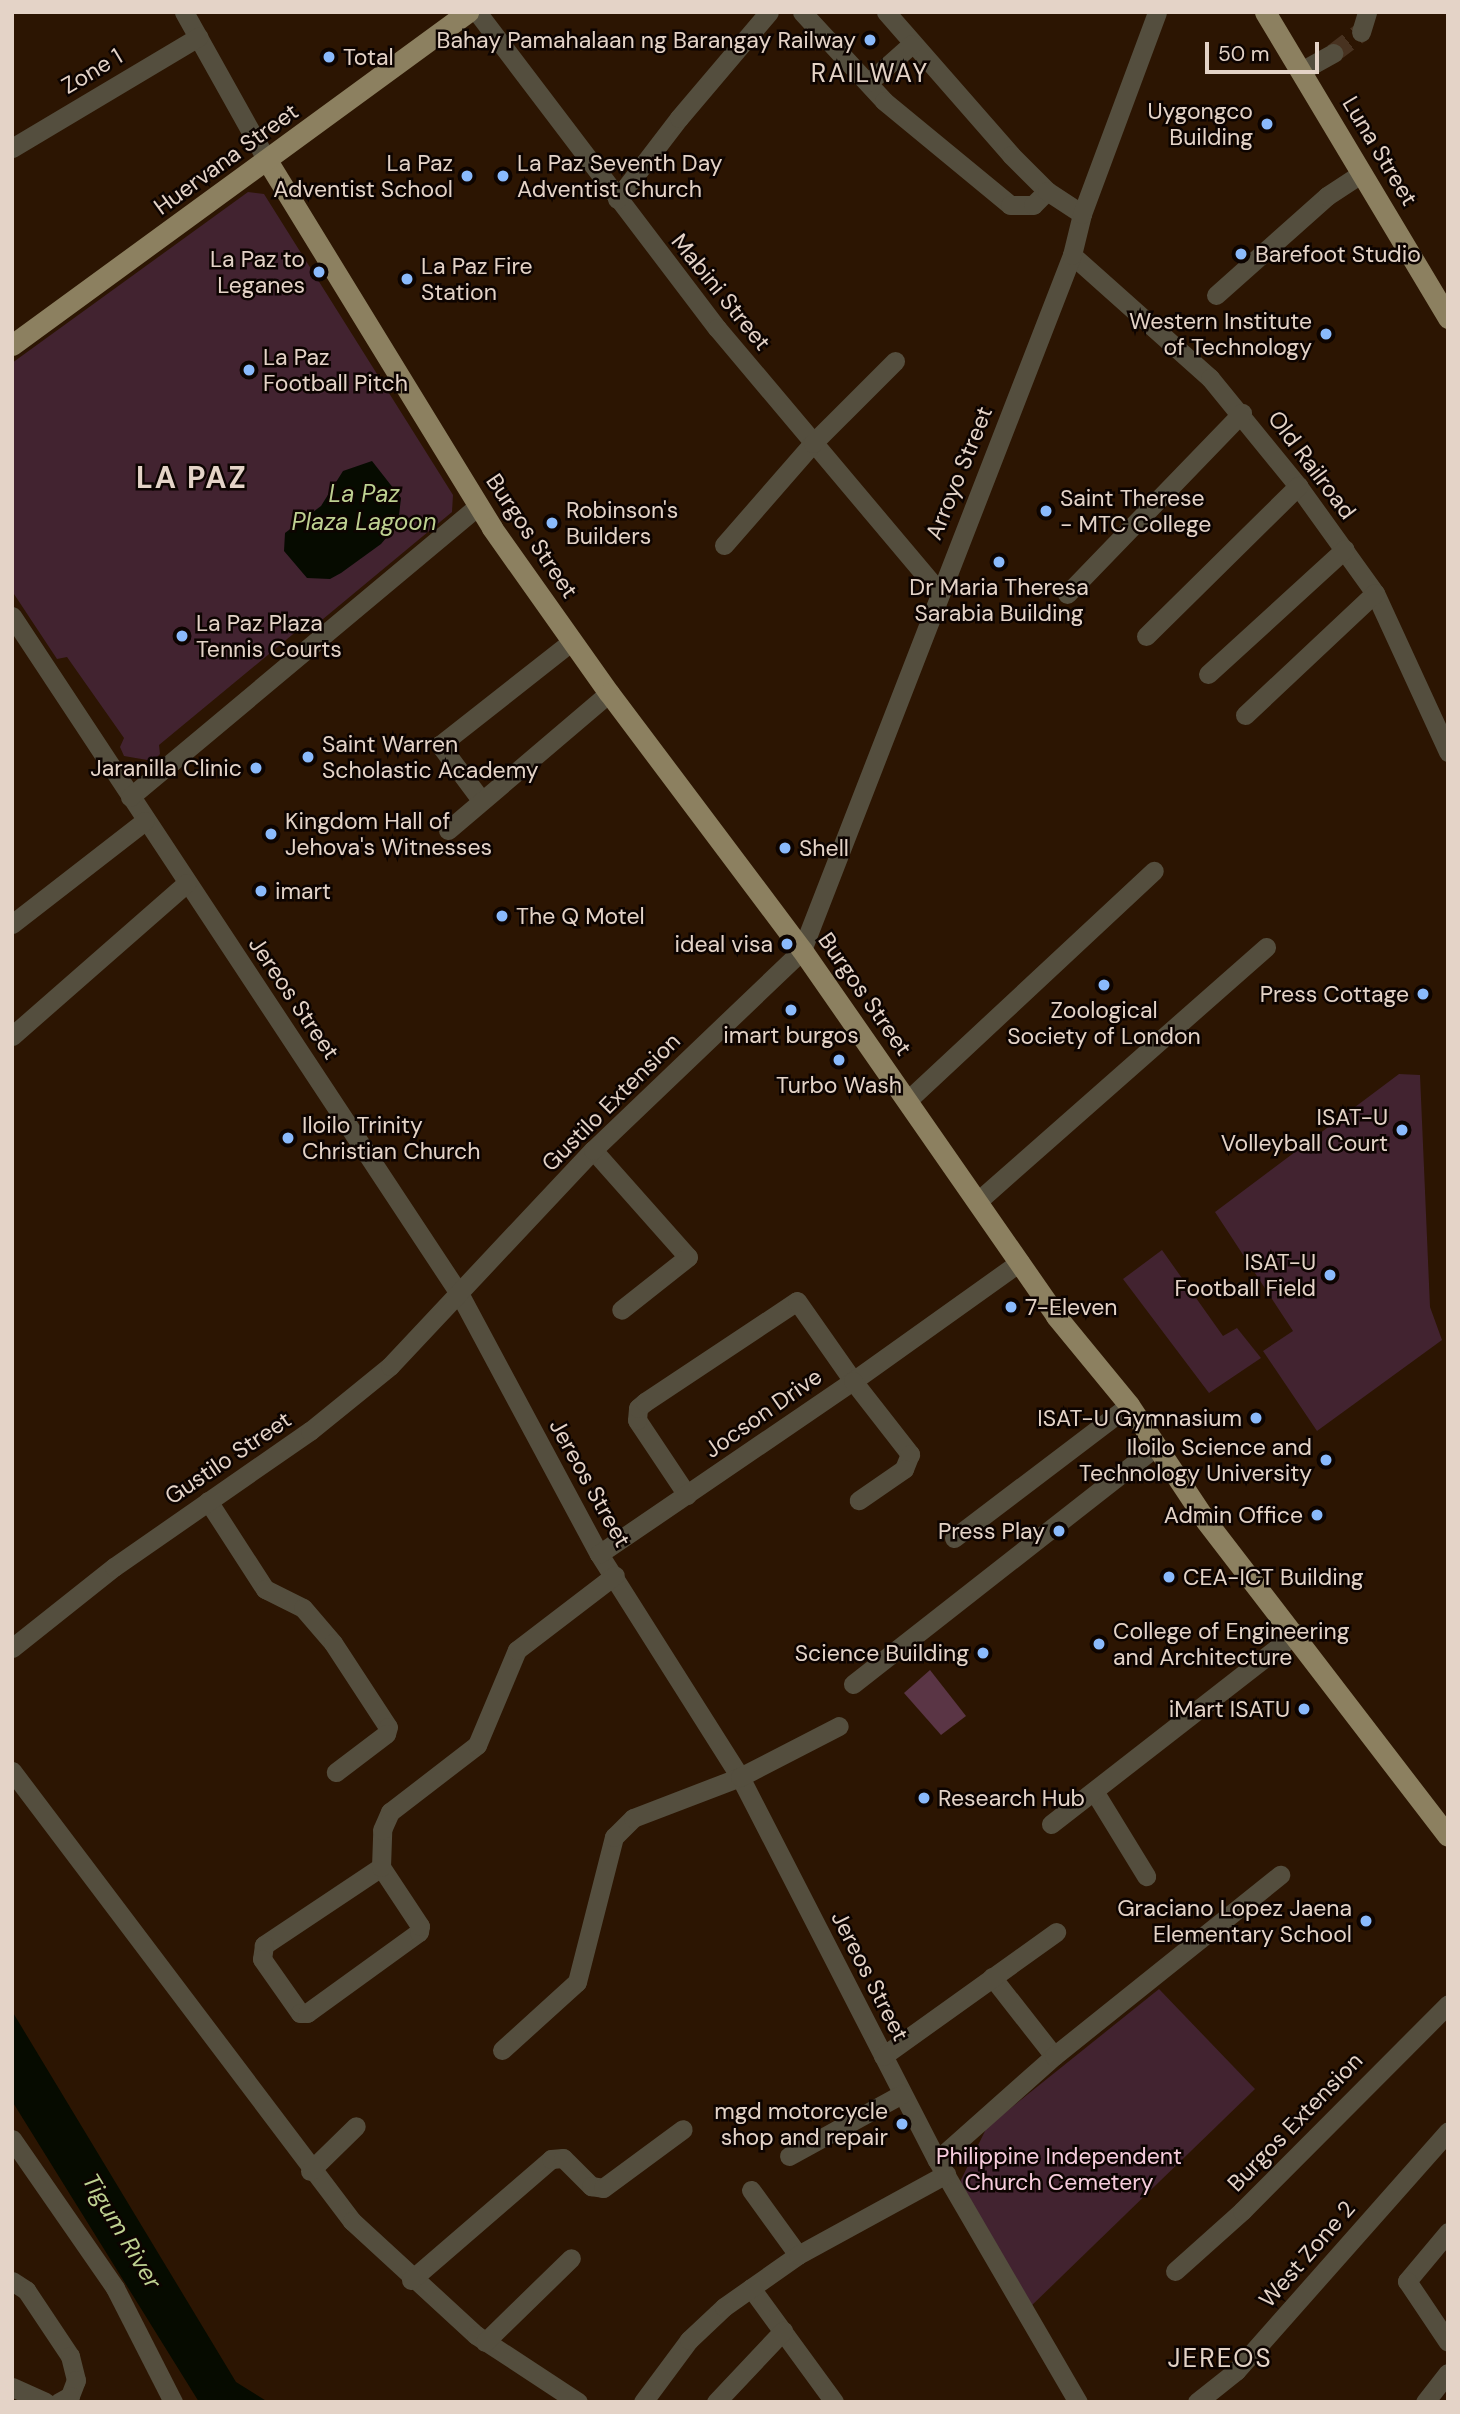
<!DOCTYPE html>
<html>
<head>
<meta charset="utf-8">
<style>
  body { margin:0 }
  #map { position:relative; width:1460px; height:2414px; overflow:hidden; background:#2c1502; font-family:"DM Sans",sans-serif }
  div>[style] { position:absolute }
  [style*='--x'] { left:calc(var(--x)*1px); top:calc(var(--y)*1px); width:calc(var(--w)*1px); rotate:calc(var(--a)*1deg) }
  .green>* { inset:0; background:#422330 }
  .forest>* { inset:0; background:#5a3545 }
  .water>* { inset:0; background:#060b00 }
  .minor-tunnel>* { height:19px; margin-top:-9.5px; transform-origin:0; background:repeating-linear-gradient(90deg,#483220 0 19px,transparent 0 29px) }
  .minor>* { height:19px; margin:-9.5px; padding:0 9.5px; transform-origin:9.5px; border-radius:9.5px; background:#544e3e }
  .major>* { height:21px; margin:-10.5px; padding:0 10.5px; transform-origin:10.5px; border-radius:10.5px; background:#8c8060 }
  .dots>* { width:19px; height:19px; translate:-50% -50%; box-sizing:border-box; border:4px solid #0d0401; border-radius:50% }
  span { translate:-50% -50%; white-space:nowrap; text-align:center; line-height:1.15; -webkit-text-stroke:5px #0d0401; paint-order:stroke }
  .poi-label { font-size:23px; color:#e4d3c7 }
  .right { translate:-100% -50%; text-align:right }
  .left { translate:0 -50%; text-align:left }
  .street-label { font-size:23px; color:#e4d3c7 }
  .park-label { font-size:23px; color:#f6ccdc }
  .water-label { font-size:24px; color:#bed191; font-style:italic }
  .quarter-label { font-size:26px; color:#e4d3c7; letter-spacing:2px }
  .district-label { font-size:30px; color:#e4d3c7; font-weight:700; letter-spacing:2px }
  .frame { position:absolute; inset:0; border:14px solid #e4d3c7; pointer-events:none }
  .scale { position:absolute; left:1205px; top:42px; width:114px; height:32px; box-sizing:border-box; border:4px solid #e4d3c7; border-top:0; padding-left:9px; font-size:21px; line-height:24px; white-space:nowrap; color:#e4d3c7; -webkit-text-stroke:5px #0d0401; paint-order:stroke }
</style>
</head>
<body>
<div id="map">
  <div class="green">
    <div style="clip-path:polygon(248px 192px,264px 194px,453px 495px,452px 512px,311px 629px,304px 625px,159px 745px,160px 754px,153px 761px,124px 756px,120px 747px,124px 738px,67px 657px,57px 659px,12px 591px,12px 363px)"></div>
    <div style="clip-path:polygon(1399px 1074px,1420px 1075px,1430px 1307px,1442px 1340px,1317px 1431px,1263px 1351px,1293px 1331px,1215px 1212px)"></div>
    <div style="clip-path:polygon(1162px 1250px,1223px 1336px,1237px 1328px,1261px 1358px,1209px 1393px,1123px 1279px)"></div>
    <div style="clip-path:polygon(1159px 1989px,1255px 2089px,1028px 2309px,955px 2192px,987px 2127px)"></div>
  </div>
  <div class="forest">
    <div style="clip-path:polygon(930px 1670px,966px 1716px,941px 1735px,904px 1693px)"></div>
  </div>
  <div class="water">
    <div style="clip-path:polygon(372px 461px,401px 498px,398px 524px,381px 544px,341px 573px,330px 579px,307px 578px,284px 551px,285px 533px,321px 506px,343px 471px)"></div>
    <div style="clip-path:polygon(12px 2011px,236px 2382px,268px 2402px,199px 2402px,12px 2101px)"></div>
  </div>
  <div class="minor-tunnel">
    <div style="--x:1333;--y:53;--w:35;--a:-37"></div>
  </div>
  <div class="minor">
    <div style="--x:184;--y:12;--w:172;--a:60.8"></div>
    <div style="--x:477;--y:12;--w:397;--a:52.8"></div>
    <div style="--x:717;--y:328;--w:345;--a:49.9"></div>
    <div style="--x:802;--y:12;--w:121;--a:47.3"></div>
    <div style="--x:884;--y:101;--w:163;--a:39.5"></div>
    <div style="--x:1010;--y:205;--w:23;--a:0"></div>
    <div style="--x:1033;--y:205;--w:20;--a:-45"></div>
    <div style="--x:886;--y:12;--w:190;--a:48.8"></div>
    <div style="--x:1011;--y:155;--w:51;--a:45"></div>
    <div style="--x:1047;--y:191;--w:42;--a:33.3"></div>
    <div style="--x:1361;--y:32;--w:21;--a:-73"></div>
    <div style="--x:1301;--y:71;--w:37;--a:-29"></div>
    <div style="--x:869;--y:82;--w:57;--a:-41.5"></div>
    <div style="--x:12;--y:148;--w:217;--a:-30.8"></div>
    <div style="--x:617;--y:199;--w:102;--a:-52.6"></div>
    <div style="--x:679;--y:118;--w:139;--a:-49.7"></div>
    <div style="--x:1072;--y:255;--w:185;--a:41.7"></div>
    <div style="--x:1210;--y:378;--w:139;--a:50.8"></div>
    <div style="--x:1298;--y:486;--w:132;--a:54.3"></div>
    <div style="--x:1375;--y:593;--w:175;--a:65.3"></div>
    <div style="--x:1216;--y:295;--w:149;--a:-41.7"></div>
    <div style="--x:1327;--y:196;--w:42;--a:-33.3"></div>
    <div style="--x:724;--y:545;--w:135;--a:-48.9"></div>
    <div style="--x:813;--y:443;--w:116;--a:-45"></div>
    <div style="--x:1067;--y:594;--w:252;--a:-46"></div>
    <div style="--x:12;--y:616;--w:813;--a:56.58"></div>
    <div style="--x:460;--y:1295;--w:294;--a:61.8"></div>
    <div style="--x:599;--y:1554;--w:264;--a:57.7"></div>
    <div style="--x:740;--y:1777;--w:431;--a:62.8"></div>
    <div style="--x:937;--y:2160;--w:280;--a:59.8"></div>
    <div style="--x:1146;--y:636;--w:214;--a:-44.6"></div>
    <div style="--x:1208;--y:674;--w:185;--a:-42.4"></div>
    <div style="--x:1245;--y:715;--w:178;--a:-43.2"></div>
    <div style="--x:130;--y:797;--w:454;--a:-39.9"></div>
    <div style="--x:481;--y:800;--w:69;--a:-126.7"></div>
    <div style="--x:440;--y:745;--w:168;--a:-38.2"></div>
    <div style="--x:448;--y:830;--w:211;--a:-40.4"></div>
    <div style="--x:12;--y:924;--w:168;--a:-37.8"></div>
    <div style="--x:12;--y:1036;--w:232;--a:-41.2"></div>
    <div style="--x:908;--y:1100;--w:336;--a:-43"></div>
    <div style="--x:593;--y:1150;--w:143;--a:48.4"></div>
    <div style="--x:688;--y:1257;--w:85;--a:141.7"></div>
    <div style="--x:978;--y:1201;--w:384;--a:-41.4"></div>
    <div style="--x:687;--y:1495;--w:90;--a:-123.7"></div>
    <div style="--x:637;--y:1420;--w:12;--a:-85"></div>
    <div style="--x:638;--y:1408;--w:9;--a:-41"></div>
    <div style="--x:645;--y:1402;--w:182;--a:-33.6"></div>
    <div style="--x:797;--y:1301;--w:98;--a:55"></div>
    <div style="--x:853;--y:1381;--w:205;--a:-35.5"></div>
    <div style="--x:208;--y:1501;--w:105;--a:57.1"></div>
    <div style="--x:265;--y:1589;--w:42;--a:26.6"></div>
    <div style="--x:303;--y:1608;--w:46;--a:49.4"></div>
    <div style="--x:333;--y:1643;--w:100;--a:56.8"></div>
    <div style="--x:388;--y:1727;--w:7;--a:106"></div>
    <div style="--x:386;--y:1734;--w:63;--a:142.8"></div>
    <div style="--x:954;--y:1538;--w:220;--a:-37.2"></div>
    <div style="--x:599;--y:1554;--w:307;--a:-34.3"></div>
    <div style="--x:853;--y:1381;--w:93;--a:52"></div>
    <div style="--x:910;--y:1454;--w:16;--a:112"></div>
    <div style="--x:904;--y:1469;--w:55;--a:145.4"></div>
    <div style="--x:12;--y:1648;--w:130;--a:-38.5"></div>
    <div style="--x:114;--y:1567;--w:239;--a:-34.8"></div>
    <div style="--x:310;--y:1431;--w:103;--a:-39.1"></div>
    <div style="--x:390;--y:1366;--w:296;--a:-46.8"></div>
    <div style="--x:593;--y:1150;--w:289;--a:-43.7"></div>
    <div style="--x:802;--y:950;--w:746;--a:-68.77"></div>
    <div style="--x:1072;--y:255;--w:42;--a:-76.3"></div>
    <div style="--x:1082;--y:214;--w:215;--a:-69.6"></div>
    <div style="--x:853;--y:1684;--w:385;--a:-38.1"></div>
    <div style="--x:12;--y:1771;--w:564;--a:52.93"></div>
    <div style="--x:352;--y:2221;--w:168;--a:42.6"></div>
    <div style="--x:476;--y:2335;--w:122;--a:33.3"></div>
    <div style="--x:1094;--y:1791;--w:100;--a:58.5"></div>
    <div style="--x:1051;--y:1824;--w:311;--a:-37.9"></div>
    <div style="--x:381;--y:1867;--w:141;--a:146.3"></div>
    <div style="--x:264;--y:1945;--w:14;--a:98"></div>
    <div style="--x:262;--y:1959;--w:66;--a:54.9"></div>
    <div style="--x:300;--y:2013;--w:7;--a:0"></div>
    <div style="--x:307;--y:2013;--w:138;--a:-35.9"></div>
    <div style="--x:419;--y:1932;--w:6;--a:-81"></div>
    <div style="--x:420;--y:1926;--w:71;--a:-123.5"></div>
    <div style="--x:381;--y:1867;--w:37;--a:-88"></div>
    <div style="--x:382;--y:1830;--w:20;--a:-66"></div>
    <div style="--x:390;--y:1812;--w:110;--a:-37.6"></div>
    <div style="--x:477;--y:1745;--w:103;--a:-67.2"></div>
    <div style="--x:517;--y:1650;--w:123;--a:-37.4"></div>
    <div style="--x:992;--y:1977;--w:100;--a:51.9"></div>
    <div style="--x:502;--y:2050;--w:101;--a:-42.2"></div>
    <div style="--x:577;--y:1982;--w:150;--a:-75.7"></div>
    <div style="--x:614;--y:1837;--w:27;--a:-45"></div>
    <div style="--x:633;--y:1818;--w:115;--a:-21"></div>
    <div style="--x:740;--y:1777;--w:111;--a:-27.3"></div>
    <div style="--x:883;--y:2056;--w:213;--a:-35.6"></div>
    <div style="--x:12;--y:2139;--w:181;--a:55.3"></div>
    <div style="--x:115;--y:2288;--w:128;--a:63"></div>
    <div style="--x:789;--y:2156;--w:129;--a:-28.8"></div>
    <div style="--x:937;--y:2160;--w:157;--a:-41.6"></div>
    <div style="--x:1054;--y:2056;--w:290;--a:-38.7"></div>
    <div style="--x:310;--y:2171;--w:64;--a:-44.4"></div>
    <div style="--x:751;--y:2190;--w:80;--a:54.1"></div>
    <div style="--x:1448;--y:2232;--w:64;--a:129.9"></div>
    <div style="--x:1407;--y:2281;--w:73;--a:56.1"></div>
    <div style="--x:1175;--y:2271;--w:90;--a:-41.8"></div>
    <div style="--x:1242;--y:2211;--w:292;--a:-45.1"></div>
    <div style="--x:411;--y:2280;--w:185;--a:-40.8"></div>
    <div style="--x:551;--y:2159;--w:12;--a:-5"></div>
    <div style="--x:563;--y:2158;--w:40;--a:45"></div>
    <div style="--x:591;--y:2186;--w:12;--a:9"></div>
    <div style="--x:603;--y:2188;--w:99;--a:-36.4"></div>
    <div style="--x:12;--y:2281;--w:17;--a:33"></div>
    <div style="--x:26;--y:2290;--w:79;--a:56.3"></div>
    <div style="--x:70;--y:2356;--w:25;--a:76"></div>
    <div style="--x:76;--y:2380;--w:17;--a:111"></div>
    <div style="--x:70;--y:2396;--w:13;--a:151"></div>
    <div style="--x:751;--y:2288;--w:141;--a:53.9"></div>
    <div style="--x:485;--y:2342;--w:120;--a:-44.3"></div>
    <div style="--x:12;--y:2387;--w:36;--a:24"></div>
    <div style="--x:643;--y:2402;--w:77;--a:-53.4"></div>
    <div style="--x:689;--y:2340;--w:48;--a:-43.3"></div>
    <div style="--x:724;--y:2307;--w:90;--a:-35.1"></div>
    <div style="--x:798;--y:2255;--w:169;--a:-28.7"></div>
    <div style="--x:716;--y:2402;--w:98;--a:-46.7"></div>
    <div style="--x:1197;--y:2402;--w:50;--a:-38.5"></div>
    <div style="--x:1236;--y:2371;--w:320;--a:-48.5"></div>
    <div style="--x:1425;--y:2402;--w:37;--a:-52"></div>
  </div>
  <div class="major">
    <div style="--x:1265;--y:12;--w:357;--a:59.1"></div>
    <div style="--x:268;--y:162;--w:429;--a:58.5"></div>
    <div style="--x:492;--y:528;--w:202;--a:54.7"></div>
    <div style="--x:609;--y:693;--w:321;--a:53.1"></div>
    <div style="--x:802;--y:950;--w:446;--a:55.2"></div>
    <div style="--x:1056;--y:1316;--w:115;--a:50.6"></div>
    <div style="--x:1129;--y:1405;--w:139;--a:56.4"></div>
    <div style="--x:1206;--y:1521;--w:397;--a:52.5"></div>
    <div style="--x:12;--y:345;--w:565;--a:-36.14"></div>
  </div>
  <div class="dots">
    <div style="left:870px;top:40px;background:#8abafc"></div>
    <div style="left:329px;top:57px;background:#8abafc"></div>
    <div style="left:1267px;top:124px;background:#8abafc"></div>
    <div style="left:467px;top:176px;background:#8abafc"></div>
    <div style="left:503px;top:176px;background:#8abafc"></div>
    <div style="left:1241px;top:254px;background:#8abafc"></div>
    <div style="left:319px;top:272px;background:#8abafc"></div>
    <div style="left:407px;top:279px;background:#8abafc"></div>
    <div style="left:1326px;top:334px;background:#8abafc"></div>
    <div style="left:249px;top:370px;background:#8abafc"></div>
    <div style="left:1046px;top:511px;background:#8abafc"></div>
    <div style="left:552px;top:523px;background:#8abafc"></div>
    <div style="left:999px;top:562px;background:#8abafc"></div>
    <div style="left:182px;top:636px;background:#8abafc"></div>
    <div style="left:308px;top:757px;background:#8abafc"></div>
    <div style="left:256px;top:768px;background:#8abafc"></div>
    <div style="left:271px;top:834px;background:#8abafc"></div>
    <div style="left:785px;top:848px;background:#8abafc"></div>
    <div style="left:261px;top:891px;background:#8abafc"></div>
    <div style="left:502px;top:916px;background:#8abafc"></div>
    <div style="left:787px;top:944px;background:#8abafc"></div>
    <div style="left:1104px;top:985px;background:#8abafc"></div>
    <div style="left:1423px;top:994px;background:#8abafc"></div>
    <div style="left:791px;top:1010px;background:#8abafc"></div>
    <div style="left:839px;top:1060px;background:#8abafc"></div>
    <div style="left:1402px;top:1130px;background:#8abafc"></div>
    <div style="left:288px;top:1138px;background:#8abafc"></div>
    <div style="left:1330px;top:1275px;background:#8abafc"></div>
    <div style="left:1011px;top:1307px;background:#8abafc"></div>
    <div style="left:1256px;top:1418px;background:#8abafc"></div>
    <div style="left:1326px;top:1460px;background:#8abafc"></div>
    <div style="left:1317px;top:1515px;background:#8abafc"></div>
    <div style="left:1059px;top:1531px;background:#8abafc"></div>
    <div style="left:1169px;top:1577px;background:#8abafc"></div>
    <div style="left:1099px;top:1644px;background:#8abafc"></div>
    <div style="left:983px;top:1653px;background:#8abafc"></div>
    <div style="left:1304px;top:1709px;background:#8abafc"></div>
    <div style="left:924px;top:1798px;background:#8abafc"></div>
    <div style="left:1366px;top:1921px;background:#8abafc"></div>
    <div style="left:902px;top:2124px;background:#8abafc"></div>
  </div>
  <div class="poi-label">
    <span class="right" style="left:856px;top:40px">Bahay Pamahalaan ng Barangay Railway</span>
    <span class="left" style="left:343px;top:57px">Total</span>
    <span class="right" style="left:1253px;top:124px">Uygongco<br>Building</span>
    <span class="right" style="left:453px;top:176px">La Paz<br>Adventist School</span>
    <span class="left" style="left:517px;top:176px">La Paz Seventh Day<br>Adventist Church</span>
    <span class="left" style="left:1255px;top:254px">Barefoot Studio</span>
    <span class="right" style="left:305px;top:272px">La Paz to<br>Leganes</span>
    <span class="left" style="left:421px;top:279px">La Paz Fire<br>Station</span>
    <span class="right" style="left:1312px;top:334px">Western Institute<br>of Technology</span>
    <span class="left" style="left:263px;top:370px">La Paz<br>Football Pitch</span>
    <span class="left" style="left:1060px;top:511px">Saint Therese<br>- MTC College</span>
    <span class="left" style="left:566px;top:523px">Robinson's<br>Builders</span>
    <span style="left:999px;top:600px">Dr Maria Theresa<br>Sarabia Building</span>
    <span class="left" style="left:196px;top:636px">La Paz Plaza<br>Tennis Courts</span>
    <span class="left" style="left:322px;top:757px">Saint Warren<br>Scholastic Academy</span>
    <span class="right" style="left:242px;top:768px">Jaranilla Clinic</span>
    <span class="left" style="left:285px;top:834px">Kingdom Hall of<br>Jehova's Witnesses</span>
    <span class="left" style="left:799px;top:848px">Shell</span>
    <span class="left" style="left:275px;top:891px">imart</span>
    <span class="left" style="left:516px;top:916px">The Q Motel</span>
    <span class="right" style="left:773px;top:944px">ideal visa</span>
    <span class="right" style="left:1409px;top:994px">Press Cottage</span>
    <span style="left:1104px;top:1023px">Zoological<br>Society of London</span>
    <span style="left:791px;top:1035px">imart burgos</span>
    <span style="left:839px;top:1085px">Turbo Wash</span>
    <span class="right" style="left:1388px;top:1130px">ISAT-U<br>Volleyball Court</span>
    <span class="left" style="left:302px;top:1138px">Iloilo Trinity<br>Christian Church</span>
    <span class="right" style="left:1316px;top:1275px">ISAT-U<br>Football Field</span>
    <span class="left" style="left:1025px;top:1307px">7-Eleven</span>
    <span class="right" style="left:1242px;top:1418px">ISAT-U Gymnasium</span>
    <span class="right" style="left:1312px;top:1460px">Iloilo Science and<br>Technology University</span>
    <span class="right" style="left:1303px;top:1515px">Admin Office</span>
    <span class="right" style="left:1045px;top:1531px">Press Play</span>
    <span class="left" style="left:1183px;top:1577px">CEA-ICT Building</span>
    <span class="left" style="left:1113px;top:1644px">College of Engineering<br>and Architecture</span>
    <span class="right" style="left:969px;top:1653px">Science Building</span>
    <span class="right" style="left:1290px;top:1709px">iMart ISATU</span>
    <span class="left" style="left:938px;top:1798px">Research Hub</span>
    <span class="right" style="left:1352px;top:1921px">Graciano Lopez Jaena<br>Elementary School</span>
    <span class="right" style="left:888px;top:2124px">mgd motorcycle<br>shop and repair</span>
  </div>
  <div class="street-label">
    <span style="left:92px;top:71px;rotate:-31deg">Zone 1</span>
    <span style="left:1380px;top:151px;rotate:59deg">Luna Street</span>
    <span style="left:226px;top:159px;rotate:-36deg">Huervana Street</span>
    <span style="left:721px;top:292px;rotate:51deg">Mabini Street</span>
    <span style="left:1312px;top:465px;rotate:53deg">Old Railroad</span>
    <span style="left:959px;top:473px;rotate:-68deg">Arroyo Street</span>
    <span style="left:532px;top:536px;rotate:56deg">Burgos Street</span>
    <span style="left:865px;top:994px;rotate:55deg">Burgos Street</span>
    <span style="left:294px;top:998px;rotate:56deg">Jereos Street</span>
    <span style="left:611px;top:1102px;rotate:-45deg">Gustilo Extension</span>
    <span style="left:763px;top:1413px;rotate:-35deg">Jocson Drive</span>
    <span style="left:228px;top:1458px;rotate:-34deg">Gustilo Street</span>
    <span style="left:590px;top:1483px;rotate:61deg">Jereos Street</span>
    <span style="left:870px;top:1976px;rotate:63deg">Jereos Street</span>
    <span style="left:1295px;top:2122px;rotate:-46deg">Burgos Extension</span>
    <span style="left:1307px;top:2254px;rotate:-49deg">West Zone 2</span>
  </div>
  <div class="park-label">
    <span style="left:1059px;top:2169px">Philippine Independent<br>Church Cemetery</span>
  </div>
  <div class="water-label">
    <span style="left:364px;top:508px">La Paz<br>Plaza Lagoon</span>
    <span style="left:122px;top:2231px;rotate:59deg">Tigum River</span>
  </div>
  <div class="quarter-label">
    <span style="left:870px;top:74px">RAILWAY</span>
    <span style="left:1220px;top:2359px">JEREOS</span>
  </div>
  <div class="district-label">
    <span style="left:192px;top:478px">LA PAZ</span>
  </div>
  <div class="frame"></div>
  <div class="scale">50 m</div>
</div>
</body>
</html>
